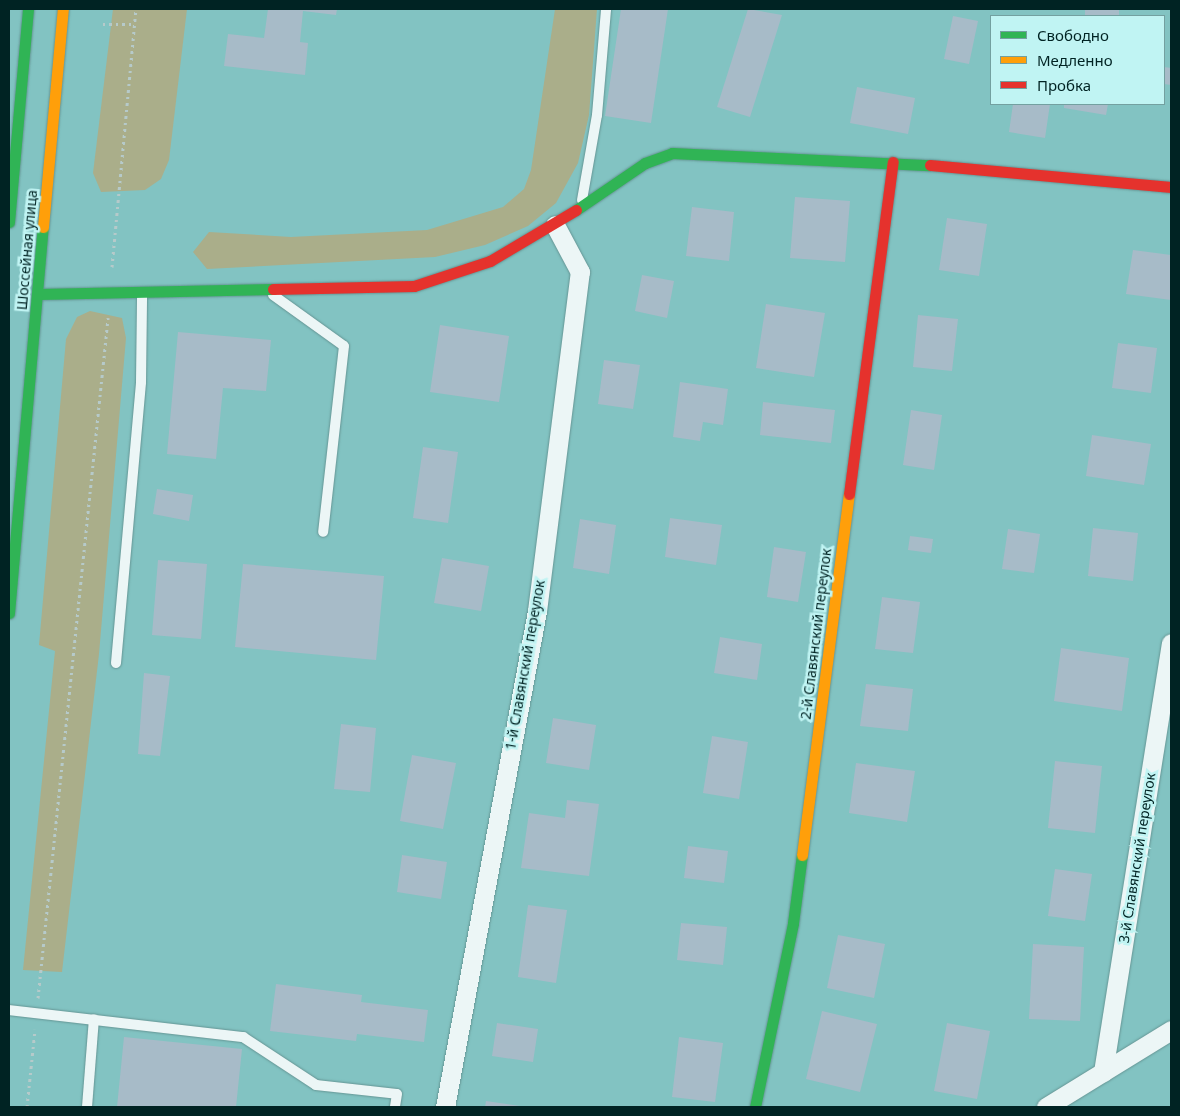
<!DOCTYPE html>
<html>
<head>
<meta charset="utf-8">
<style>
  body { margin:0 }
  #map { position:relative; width:1180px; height:1116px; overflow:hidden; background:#82c3c2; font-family:"Noto Sans",sans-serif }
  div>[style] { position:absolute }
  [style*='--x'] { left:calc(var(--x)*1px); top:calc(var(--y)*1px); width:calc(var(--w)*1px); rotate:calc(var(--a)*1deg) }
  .green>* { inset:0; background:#aaae8a }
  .building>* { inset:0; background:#a7bbc8 }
  .path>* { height:3px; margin-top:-1.5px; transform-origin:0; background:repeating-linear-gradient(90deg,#b6caca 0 2.5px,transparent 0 6.5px) }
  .roads { filter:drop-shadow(0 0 1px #659594) drop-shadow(0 0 1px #659594) }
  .lane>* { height:10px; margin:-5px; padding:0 5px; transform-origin:5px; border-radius:5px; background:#ecf6f6 }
  .street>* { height:19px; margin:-9.5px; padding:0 9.5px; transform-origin:9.5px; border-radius:9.5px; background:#ecf6f6 }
  .fast>* { height:11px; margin:-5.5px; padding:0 5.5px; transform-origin:5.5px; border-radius:5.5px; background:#30b455 }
  .slow>* { height:11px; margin:-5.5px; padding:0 5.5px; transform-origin:5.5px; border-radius:5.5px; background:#ff9f0a }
  .jam>* { height:11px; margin:-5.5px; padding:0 5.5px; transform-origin:5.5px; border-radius:5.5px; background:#e5322d }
  span { translate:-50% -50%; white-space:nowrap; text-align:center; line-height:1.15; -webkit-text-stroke:5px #c0f4f3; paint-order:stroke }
  .street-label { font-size:14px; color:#002323 }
  .frame { position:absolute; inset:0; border:10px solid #002323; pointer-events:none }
  .legend { position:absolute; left:990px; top:15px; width:175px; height:90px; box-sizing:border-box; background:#c0f4f3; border:1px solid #73a0a0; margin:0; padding:6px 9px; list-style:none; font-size:15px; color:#002323 }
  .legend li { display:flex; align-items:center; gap:10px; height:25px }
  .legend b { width:25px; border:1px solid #73a0a0 }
</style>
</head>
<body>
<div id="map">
  <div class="green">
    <div style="clip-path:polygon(113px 9px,187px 9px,169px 160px,161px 179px,145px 190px,101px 192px,93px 173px)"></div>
    <div style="clip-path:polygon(555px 9px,597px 9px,589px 115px,578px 163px,556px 203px,528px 226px,485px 245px,435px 257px,207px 269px,193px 252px,209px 232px,291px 237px,427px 230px,503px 207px,524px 189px,531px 170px)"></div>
    <div style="clip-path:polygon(90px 311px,122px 318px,126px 338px,99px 654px,62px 972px,23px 970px,55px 651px,39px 645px,66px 339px,77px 317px)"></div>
  </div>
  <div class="building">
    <div style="clip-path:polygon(268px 9px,337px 9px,336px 15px,303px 11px,300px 42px,308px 43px,305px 75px,224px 66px,228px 34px,264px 38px)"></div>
    <div style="clip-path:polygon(621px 9px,668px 9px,651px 123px,605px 116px)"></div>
    <div style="clip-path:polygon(748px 9px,782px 15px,750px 117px,717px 107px)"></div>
    <div style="clip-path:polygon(1085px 9px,1119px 9px,1119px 16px,1085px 16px)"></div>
    <div style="clip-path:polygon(953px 16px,978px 21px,969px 64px,944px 59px)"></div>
    <div style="clip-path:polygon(1164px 67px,1171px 68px,1171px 85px,1164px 84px)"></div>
    <div style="clip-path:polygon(857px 87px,915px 98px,908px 134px,850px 123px)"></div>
    <div style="clip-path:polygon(1013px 104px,1050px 104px,1045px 138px,1009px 132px)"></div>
    <div style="clip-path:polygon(1064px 104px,1108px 104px,1106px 115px,1064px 108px)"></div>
    <div style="clip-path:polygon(795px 197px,850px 201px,845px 262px,790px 258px)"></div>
    <div style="clip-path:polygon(692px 207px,734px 212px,729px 261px,686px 256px)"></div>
    <div style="clip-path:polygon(947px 218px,987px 224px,979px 276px,939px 270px)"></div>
    <div style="clip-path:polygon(1133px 250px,1171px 255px,1171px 300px,1126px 294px)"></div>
    <div style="clip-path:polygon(642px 275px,674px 281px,667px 318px,635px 311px)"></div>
    <div style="clip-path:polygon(766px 304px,825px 313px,814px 377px,756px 368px)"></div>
    <div style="clip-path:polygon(918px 315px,958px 319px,952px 371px,913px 367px)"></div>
    <div style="clip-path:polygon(440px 325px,509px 336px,499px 402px,430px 392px)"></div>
    <div style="clip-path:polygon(178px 332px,271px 340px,266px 391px,223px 388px,216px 459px,167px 454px)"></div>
    <div style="clip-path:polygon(1118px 343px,1157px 348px,1151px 393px,1112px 388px)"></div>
    <div style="clip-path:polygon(604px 360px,640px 365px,633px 409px,598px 404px)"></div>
    <div style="clip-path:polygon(680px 382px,728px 389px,723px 425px,703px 422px,700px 441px,673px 437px)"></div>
    <div style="clip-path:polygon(763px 402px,835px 410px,831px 443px,760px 435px)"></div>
    <div style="clip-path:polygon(911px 410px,942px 415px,934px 470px,903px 465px)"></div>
    <div style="clip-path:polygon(1092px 435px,1151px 444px,1144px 485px,1086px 476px)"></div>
    <div style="clip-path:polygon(423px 447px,458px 452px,448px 523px,413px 518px)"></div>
    <div style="clip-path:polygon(157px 489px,193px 495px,189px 521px,153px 514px)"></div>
    <div style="clip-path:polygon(670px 518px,722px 525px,716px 565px,665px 557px)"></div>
    <div style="clip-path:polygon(580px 519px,616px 525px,609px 574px,573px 568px)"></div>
    <div style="clip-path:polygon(1093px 528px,1138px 533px,1133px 581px,1088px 576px)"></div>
    <div style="clip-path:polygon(1008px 529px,1040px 534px,1034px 573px,1002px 569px)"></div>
    <div style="clip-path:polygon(910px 536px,933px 539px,931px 553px,908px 550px)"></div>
    <div style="clip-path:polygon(774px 547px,806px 552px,798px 602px,767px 597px)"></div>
    <div style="clip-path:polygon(442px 558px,489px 566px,481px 611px,434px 603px)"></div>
    <div style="clip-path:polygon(158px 560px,207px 564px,201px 639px,152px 635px)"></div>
    <div style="clip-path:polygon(243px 564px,384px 576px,376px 660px,235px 647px)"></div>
    <div style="clip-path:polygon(882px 597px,920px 602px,913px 653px,875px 649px)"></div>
    <div style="clip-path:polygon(720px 637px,762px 644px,757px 680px,714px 673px)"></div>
    <div style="clip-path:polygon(1061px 648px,1129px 658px,1122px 711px,1054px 701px)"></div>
    <div style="clip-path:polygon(144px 673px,170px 676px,160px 756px,138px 754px)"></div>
    <div style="clip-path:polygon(866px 684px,913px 689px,908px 731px,860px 726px)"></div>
    <div style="clip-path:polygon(553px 718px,596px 725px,589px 770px,546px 763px)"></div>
    <div style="clip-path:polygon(341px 724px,376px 728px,370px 792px,334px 789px)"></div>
    <div style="clip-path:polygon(712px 736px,748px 742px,739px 799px,703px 793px)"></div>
    <div style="clip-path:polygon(412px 755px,456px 763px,443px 829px,400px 821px)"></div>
    <div style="clip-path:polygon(1055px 761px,1102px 766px,1095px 833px,1048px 828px)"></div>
    <div style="clip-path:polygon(856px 763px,915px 771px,907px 822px,849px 813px)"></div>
    <div style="clip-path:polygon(567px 800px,599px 804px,589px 876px,521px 868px,529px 813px,565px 818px)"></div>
    <div style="clip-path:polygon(688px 846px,728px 851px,724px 883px,684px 878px)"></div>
    <div style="clip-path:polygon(402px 855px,447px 862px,441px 899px,397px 892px)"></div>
    <div style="clip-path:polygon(1055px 869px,1092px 874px,1085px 921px,1048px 916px)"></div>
    <div style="clip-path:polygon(528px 905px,567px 910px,556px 983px,518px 977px)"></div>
    <div style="clip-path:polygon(681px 923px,727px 927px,723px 965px,677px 960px)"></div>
    <div style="clip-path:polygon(838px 935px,885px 944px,874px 998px,827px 988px)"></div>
    <div style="clip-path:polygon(1033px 944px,1084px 947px,1080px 1021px,1029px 1019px)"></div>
    <div style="clip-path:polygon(276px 984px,362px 995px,361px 1002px,428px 1010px,424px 1042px,357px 1034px,356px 1041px,270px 1031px)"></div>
    <div style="clip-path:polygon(822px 1011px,877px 1024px,860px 1092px,806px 1079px)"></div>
    <div style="clip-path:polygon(497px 1023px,538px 1029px,533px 1062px,492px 1056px)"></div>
    <div style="clip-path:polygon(947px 1023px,990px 1031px,977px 1099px,934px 1091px)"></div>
    <div style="clip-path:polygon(124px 1037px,242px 1049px,236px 1107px,117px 1107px)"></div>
    <div style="clip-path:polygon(679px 1037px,723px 1043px,715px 1102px,672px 1097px)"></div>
    <div style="clip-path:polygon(486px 1101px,520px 1106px,520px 1107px,485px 1107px)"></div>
  </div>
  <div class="path">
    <div style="--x:103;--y:24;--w:32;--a:0"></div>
    <div style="--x:112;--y:267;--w:259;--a:-84.7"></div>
    <div style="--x:38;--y:998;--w:684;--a:-84.12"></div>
    <div style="--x:27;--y:1107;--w:78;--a:-84.1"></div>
  </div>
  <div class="roads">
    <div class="lane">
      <div style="--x:582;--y:200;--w:86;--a:-80"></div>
      <div style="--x:597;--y:115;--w:106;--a:-85.1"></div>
      <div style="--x:273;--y:295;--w:87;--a:35.7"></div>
      <div style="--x:344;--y:346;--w:187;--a:96.4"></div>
      <div style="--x:116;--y:663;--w:282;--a:-84.9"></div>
      <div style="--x:141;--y:382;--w:88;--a:-89.3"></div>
      <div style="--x:9;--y:1010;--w:236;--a:6.6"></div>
      <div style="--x:243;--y:1037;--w:87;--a:33.3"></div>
      <div style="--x:316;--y:1085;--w:81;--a:6.3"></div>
      <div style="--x:397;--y:1094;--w:13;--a:99"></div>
      <div style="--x:87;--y:1107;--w:88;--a:-85.5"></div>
    </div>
    <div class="street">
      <div style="--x:1103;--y:1072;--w:434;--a:-81"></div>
      <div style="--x:445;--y:1107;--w:504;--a:-79.49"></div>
      <div style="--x:537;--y:611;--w:342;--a:-82.8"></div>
      <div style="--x:580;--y:272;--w:53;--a:-118"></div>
      <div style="--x:1046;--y:1107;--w:147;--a:-31.6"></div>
    </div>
    <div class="fast">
      <div style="--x:576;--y:210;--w:83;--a:-34.3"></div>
      <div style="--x:645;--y:163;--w:29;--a:-20"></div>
      <div style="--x:672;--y:153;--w:258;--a:2.7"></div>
      <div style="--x:9;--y:222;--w:214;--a:-84.9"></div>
      <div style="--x:39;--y:294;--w:234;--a:-1.2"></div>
      <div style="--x:9;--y:613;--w:387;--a:-85"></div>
      <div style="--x:755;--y:1107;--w:188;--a:-78.3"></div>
      <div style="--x:793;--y:923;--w:69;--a:-82.5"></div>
    </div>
    <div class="slow">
      <div style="--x:43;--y:227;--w:219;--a:-84.8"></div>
      <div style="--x:802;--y:855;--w:364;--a:-82.6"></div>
    </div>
    <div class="jam">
      <div style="--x:930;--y:165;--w:242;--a:5.2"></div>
      <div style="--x:273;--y:289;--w:141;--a:-1.2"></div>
      <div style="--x:414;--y:286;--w:80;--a:-18.2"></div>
      <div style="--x:490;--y:261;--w:100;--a:-30.7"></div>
      <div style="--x:849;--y:494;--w:335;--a:-82.5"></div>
    </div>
  </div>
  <div class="street-label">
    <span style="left:27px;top:250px;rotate:-85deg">Шоссейная улица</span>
    <span style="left:816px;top:634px;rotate:-83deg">2-й Славянский переулок</span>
    <span style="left:525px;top:665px;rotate:-80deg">1-й Славянский переулок</span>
    <span style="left:1137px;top:858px;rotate:-81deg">3-й Славянский переулок</span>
  </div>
  <div class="frame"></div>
  <ul class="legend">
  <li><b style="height:6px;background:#30b455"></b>Свободно</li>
  <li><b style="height:6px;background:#ff9f0a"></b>Медленно</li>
  <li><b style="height:6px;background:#e5322d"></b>Пробка</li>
  </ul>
</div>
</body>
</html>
